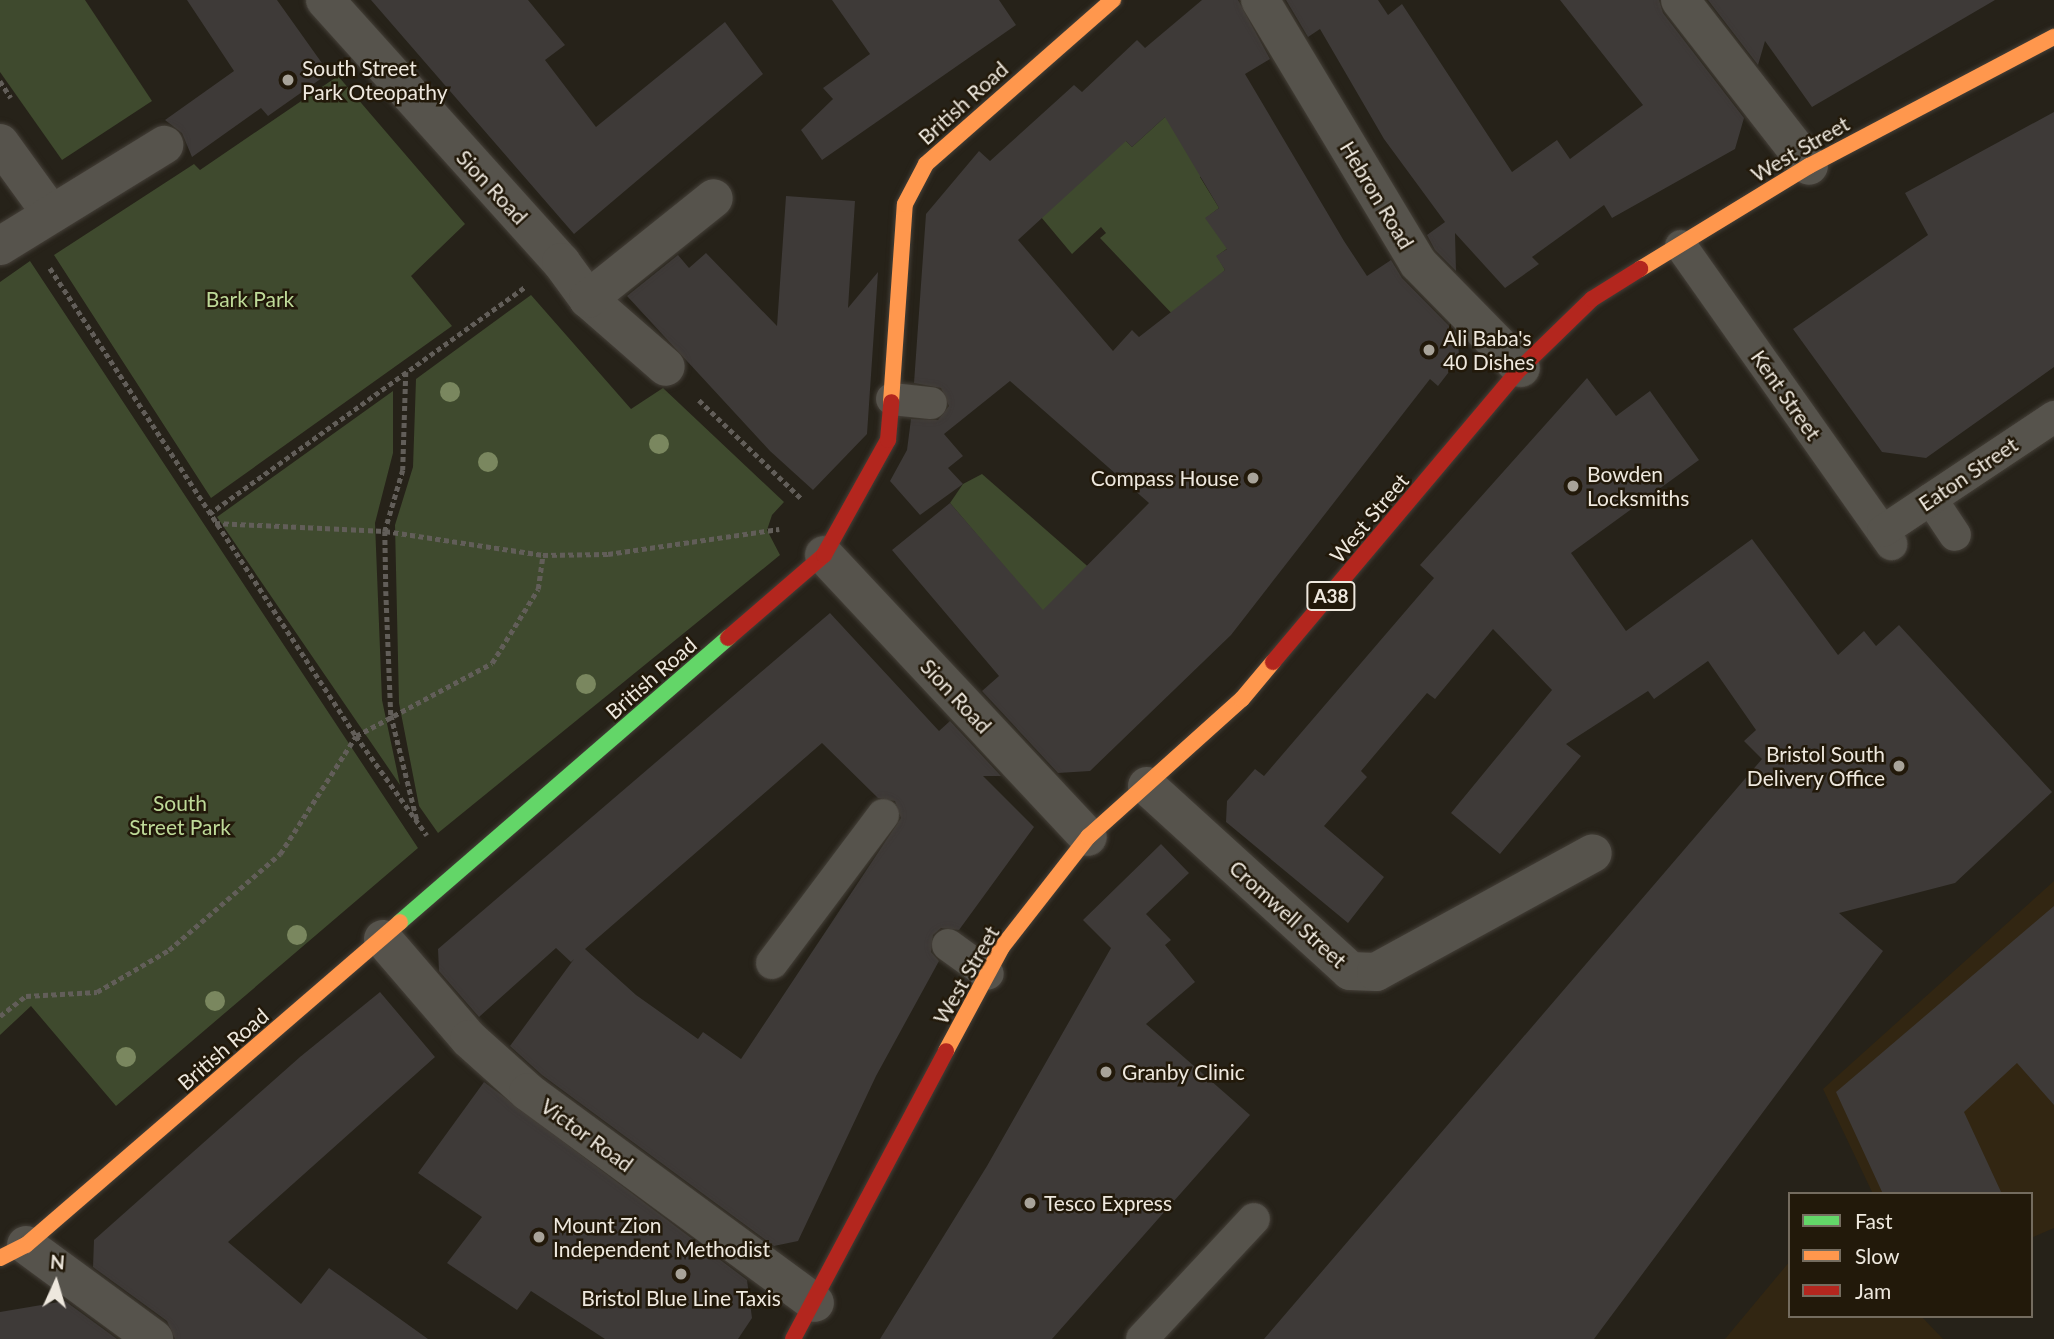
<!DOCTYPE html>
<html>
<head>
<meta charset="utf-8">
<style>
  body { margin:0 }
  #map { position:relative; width:2054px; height:1339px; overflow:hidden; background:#262219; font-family:Lato,sans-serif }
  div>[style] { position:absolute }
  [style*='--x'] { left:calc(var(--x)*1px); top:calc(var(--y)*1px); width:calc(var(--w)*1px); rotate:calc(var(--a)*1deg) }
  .built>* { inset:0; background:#322612 }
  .green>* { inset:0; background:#3f4a2e }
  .building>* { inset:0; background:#3e3a38 }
  .path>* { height:4.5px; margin-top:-2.25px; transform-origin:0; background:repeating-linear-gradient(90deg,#625e59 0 5px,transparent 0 8.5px) }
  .roads { filter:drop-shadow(0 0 2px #443f38) drop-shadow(0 0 2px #443f38) }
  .lane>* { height:32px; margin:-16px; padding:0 16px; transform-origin:16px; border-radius:16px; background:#56534c }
  .street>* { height:38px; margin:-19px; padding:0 19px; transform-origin:19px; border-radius:19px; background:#56534c }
  .fast>* { height:16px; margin:-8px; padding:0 8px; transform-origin:8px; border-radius:8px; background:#63d668 }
  .slow>* { height:16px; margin:-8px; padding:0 8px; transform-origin:8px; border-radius:8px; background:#ff974d }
  .jam>* { height:16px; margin:-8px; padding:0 8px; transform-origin:8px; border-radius:8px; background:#b3261e }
  .trees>* { width:20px; height:20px; margin:-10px; border-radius:50%; background:#7a875f }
  .dots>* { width:19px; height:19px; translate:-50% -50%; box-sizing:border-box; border:4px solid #22190a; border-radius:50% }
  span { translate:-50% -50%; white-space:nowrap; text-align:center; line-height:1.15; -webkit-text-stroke:5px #22190a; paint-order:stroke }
  .shield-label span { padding:2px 5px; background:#22190a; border:2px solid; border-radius:5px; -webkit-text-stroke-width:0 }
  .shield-label { font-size:19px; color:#eee8de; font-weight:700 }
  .poi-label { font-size:21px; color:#eee8de }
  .left { translate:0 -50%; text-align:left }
  .right { translate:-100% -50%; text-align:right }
  .street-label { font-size:21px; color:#eee8de }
  .park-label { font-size:21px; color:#beda98 }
  .legend { position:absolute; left:1788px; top:1192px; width:245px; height:126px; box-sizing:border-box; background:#22190a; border:2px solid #746c5f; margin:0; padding:9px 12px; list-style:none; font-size:21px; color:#eee8de }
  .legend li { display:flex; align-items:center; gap:14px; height:35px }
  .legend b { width:35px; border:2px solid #746c5f }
  .north { position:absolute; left:21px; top:1248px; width:70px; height:70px; -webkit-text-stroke:5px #22190a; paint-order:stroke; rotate:4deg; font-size:19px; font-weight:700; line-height:28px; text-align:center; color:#eee8de }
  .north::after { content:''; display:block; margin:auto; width:24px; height:32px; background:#eee8de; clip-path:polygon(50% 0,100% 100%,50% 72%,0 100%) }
</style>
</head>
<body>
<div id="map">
  <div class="built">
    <div style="clip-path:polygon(2054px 881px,2054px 1228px,2031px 1238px,2031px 1194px,1873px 1194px,1823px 1089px)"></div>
    <div style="clip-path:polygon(1790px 1261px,1790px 1316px,1921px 1316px,1943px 1339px,1725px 1339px)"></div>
  </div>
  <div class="green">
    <div style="clip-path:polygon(0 0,85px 0,152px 101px,62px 160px,0 72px)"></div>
    <div style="clip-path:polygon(338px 76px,465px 224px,411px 276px,452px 326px,211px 498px,54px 255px,194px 164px,200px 170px)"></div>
    <div style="clip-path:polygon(1188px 96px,1218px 165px,1200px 177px,1219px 208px,1206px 218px,1232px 245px,1217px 256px,1225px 270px,1178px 320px,1100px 238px,1106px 233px,1101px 227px,1072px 254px,1041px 217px,1125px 140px,1132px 147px)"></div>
    <div style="clip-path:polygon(30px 261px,418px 848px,116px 1106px,31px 1006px,0 1035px,0 282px)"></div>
    <div style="clip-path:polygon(531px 295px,631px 409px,663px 388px,784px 502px,772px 515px,767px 530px,780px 555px,438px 833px,419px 806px,399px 703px,395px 525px,413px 467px,416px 379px)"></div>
    <div style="clip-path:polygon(393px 391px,393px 453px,375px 523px,382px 700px,400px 785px,217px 517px)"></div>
    <div style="clip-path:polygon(982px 474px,1101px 578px,1052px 623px,950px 503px,963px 484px)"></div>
  </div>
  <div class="building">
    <div style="clip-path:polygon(187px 0,277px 0,329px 73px,268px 116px,261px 108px,192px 157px,182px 133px,165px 120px,234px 71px)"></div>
    <div style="clip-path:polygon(371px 0,528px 0,565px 45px,545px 60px,596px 127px,725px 22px,763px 74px,574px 234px)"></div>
    <div style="clip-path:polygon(832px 0,999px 0,1016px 25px,822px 160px,801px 130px,833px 99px,823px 88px,870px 54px)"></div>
    <div style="clip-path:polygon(evenodd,1202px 0,1238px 0,1270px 59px,1245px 74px,1344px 241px,1367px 276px,1391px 260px,1402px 278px,1458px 335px,1459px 359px,1438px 386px,1430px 379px,1231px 635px,1090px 771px,1058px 773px,982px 691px,999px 676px,892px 550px,950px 503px,1043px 610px,1149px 503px,1010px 381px,944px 434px,963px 456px,948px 468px,963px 484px,920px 515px,890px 481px,907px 450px,911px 419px,938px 420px,949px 406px,941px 388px,914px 383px,926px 214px,979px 151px,990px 161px,1074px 85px,1082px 92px,1137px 40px,1145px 48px,1202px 0,1165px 117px,1219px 208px,1205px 218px,1227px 249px,1216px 256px,1225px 270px,1139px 337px,1132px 330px,1113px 351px,1018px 240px,1126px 141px,1132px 147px,1165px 117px)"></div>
    <div style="clip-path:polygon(1286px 0,1378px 0,1388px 15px,1402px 4px,1512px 172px,1557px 140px,1570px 159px,1643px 105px,1560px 0,1659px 0,1663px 13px,1744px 118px,1735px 149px,1612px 218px,1604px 205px,1532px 257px,1539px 264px,1505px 288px,1455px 233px,1456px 271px,1435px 250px,1427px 235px,1445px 222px,1384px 139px,1320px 29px,1308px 37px)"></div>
    <div style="clip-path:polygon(1708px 0,1995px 0,1812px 107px,1765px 41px,1758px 65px)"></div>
    <div style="clip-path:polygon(2054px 112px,2054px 367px,1926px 458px,1882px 452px,1793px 329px,1928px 235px,1905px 193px)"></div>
    <div style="clip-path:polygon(786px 196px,855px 201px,848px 308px,878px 272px,867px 434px,813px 490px,770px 451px,627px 296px,678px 255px,689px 268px,706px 253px,777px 326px)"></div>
    <div style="clip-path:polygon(1587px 378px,1616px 416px,1650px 391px,1699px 460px,1571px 553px,1626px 631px,1752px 539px,1838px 655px,1864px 631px,1876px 646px,1899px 625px,2052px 792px,1955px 883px,1839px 913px,1883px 951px,1594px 1339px,1264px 1339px,1762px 759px,1744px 741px,1756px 730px,1708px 661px,1654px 699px,1648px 691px,1566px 744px,1581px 756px,1500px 854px,1451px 813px,1552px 690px,1493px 629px,1435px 699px,1427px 693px,1361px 771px,1367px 777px,1324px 826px,1384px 877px,1348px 923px,1226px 822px,1227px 801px,1255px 769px,1264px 776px,1434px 578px,1420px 565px)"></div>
    <div style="clip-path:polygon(evenodd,830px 613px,939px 731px,950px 721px,1001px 776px,983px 776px,1034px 827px,959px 930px,941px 928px,933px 935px,931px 952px,939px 961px,876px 1076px,798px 1241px,774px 1246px,542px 1075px,510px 1046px,574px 959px,571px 962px,556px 948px,479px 1017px,439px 971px,438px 949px,830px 613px,822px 743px,878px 798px,895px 801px,901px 818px,741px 1059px,703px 1032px,698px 1039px,636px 995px,585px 949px,822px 743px)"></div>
    <div style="clip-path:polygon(1161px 844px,1189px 873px,1146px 914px,1171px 940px,1165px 945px,1195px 982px,1146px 1024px,1250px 1115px,1052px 1339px,880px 1339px,987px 1166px,1111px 948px,1083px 920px)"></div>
    <div style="clip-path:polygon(2054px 906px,2054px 1105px,2017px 1063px,1964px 1112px,2002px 1194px,1883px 1194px,1836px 1092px)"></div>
    <div style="clip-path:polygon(380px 992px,435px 1057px,228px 1242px,301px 1304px,329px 1268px,428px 1339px,175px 1339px,167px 1321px,93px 1267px,94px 1240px,300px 1057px)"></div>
    <div style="clip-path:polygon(484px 1082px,747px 1280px,752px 1318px,738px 1339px,605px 1339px,531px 1291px,517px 1310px,447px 1263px,482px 1217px,418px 1173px)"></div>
    <div style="clip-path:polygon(65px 1301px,117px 1339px,0 1339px,0 1312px)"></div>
  </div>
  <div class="path">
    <div style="--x:0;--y:81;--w:20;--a:57"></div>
    <div style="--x:50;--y:268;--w:559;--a:56.82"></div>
    <div style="--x:356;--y:736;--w:122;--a:54.4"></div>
    <div style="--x:406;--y:372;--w:98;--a:91.8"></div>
    <div style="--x:403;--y:470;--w:64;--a:106.4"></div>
    <div style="--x:385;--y:531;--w:60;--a:89"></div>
    <div style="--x:386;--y:591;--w:124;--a:87.7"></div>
    <div style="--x:391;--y:715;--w:108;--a:76.1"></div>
    <div style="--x:699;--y:400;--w:141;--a:43.9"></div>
    <div style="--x:209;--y:514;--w:388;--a:-35.7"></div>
    <div style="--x:215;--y:523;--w:170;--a:2.7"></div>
    <div style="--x:385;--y:531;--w:160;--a:8.6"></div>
    <div style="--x:543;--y:555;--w:65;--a:-0.9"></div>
    <div style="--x:608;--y:554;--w:173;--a:-8.3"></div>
    <div style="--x:0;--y:1016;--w:33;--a:-38"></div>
    <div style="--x:26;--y:996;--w:71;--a:-3.2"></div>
    <div style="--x:97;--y:992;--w:83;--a:-30.3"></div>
    <div style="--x:169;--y:950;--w:147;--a:-40.9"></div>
    <div style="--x:280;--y:854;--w:140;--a:-57.2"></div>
    <div style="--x:356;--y:736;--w:154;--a:-28.2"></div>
    <div style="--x:492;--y:663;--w:87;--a:-58.1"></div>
    <div style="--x:538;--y:589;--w:34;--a:-82"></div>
  </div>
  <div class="roads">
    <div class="lane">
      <div style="--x:1681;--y:246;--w:365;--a:54.8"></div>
      <div style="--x:892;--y:399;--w:39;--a:6"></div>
      <div style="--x:1931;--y:499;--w:43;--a:56.3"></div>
      <div style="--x:1883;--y:531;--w:206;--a:-33.7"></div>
      <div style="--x:948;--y:945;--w:49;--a:35.9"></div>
      <div style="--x:772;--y:963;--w:185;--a:-53.1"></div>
      <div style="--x:1142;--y:1339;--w:164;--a:-47"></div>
    </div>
    <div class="street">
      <div style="--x:325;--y:0;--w:353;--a:48"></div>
      <div style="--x:561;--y:262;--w:46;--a:53.9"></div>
      <div style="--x:588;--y:299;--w:103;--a:41.1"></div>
      <div style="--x:1260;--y:0;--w:307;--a:59"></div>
      <div style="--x:1418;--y:263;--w:147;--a:45.6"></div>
      <div style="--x:1680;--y:0;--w:210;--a:52.1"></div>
      <div style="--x:0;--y:143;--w:85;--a:54.1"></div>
      <div style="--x:0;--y:246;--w:193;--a:-31.6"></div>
      <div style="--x:588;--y:299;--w:161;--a:-38.7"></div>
      <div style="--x:824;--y:555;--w:386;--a:46.9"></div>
      <div style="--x:1147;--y:786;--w:275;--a:42.3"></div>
      <div style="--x:1350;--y:971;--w:26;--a:2"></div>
      <div style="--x:1376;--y:972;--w:247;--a:-28.7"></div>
      <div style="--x:383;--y:939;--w:132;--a:49.3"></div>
      <div style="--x:469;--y:1039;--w:79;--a:41.9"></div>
      <div style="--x:528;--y:1092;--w:356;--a:36.3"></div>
      <div style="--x:26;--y:1245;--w:159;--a:36.3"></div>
    </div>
    <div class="fast">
      <div style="--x:400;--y:922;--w:434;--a:-40.9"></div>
    </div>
    <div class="slow">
      <div style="--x:1640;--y:269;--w:198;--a:-31.4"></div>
      <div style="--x:1809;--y:166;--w:277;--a:-27.8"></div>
      <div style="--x:891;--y:402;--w:198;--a:-86"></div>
      <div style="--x:905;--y:204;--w:45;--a:-62.3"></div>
      <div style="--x:926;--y:164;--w:249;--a:-41.3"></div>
      <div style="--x:946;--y:1051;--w:118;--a:-61.7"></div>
      <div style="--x:1002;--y:947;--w:140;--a:-52"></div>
      <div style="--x:1088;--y:837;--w:207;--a:-41.9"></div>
      <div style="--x:1242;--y:699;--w:48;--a:-50"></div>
      <div style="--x:0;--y:1258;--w:29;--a:-27"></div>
      <div style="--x:26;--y:1245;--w:494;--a:-40.8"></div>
    </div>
    <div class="jam">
      <div style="--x:728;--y:638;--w:127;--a:-40.8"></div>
      <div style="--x:824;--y:555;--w:132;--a:-60.9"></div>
      <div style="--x:888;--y:440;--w:38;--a:-85"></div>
      <div style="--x:1273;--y:662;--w:385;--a:-49.9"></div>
      <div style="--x:1521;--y:368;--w:99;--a:-44.2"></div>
      <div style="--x:1592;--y:299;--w:57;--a:-32"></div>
      <div style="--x:793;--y:1339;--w:326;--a:-62"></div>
    </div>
  </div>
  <div class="trees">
    <div style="left:450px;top:392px"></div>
    <div style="left:659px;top:444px"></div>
    <div style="left:488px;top:462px"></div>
    <div style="left:586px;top:684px"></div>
    <div style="left:297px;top:935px"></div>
    <div style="left:215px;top:1001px"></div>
    <div style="left:126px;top:1057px"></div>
  </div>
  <div class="dots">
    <div style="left:288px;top:80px;background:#a8a399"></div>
    <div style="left:1429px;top:350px;background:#a8a399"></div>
    <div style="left:1253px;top:478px;background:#a8a399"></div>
    <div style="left:1573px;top:486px;background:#a8a399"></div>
    <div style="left:1899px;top:766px;background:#a8a399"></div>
    <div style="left:1106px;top:1072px;background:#a8a399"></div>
    <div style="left:1030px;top:1203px;background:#a8a399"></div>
    <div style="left:539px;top:1237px;background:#a8a399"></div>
    <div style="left:681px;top:1274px;background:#a8a399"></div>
  </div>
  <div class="shield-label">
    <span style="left:1331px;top:596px">A38</span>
  </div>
  <div class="poi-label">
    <span class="left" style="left:302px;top:80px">South Street<br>Park Oteopathy</span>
    <span class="left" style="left:1443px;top:350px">Ali Baba's<br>40 Dishes</span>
    <span class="left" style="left:1587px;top:486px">Bowden<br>Locksmiths</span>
    <span class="right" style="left:1239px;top:478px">Compass House</span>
    <span class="right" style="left:1885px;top:766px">Bristol South<br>Delivery Office</span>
    <span class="left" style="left:1122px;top:1072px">Granby Clinic</span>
    <span class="left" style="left:1044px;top:1203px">Tesco Express</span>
    <span class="left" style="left:553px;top:1237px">Mount Zion<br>Independent Methodist</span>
    <span style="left:681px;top:1298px">Bristol Blue Line Taxis</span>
  </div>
  <div class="street-label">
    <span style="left:963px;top:103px;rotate:-42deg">British Road</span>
    <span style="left:1800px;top:149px;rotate:-30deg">West Street</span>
    <span style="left:492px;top:187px;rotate:47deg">Sion Road</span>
    <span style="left:1377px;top:195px;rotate:59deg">Hebron Road</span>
    <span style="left:1786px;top:395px;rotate:55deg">Kent Street</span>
    <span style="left:1968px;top:474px;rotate:-34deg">Eaton Street</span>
    <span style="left:1369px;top:518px;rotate:-50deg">West Street</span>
    <span style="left:651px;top:678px;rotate:-41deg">British Road</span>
    <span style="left:956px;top:696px;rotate:47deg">Sion Road</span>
    <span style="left:1288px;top:914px;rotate:42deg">Cromwell Street</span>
    <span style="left:966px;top:975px;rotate:-60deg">West Street</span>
    <span style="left:223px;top:1049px;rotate:-41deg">British Road</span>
    <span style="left:587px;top:1135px;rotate:36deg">Victor Road</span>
  </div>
  <div class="park-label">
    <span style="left:250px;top:299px">Bark Park</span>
    <span style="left:180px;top:815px">South<br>Street Park</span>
  </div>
  <ul class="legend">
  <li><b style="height:9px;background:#63d668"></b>Fast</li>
  <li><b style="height:9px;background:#ff974d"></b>Slow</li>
  <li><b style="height:9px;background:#b3261e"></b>Jam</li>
  </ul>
  <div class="north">N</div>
</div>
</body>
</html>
